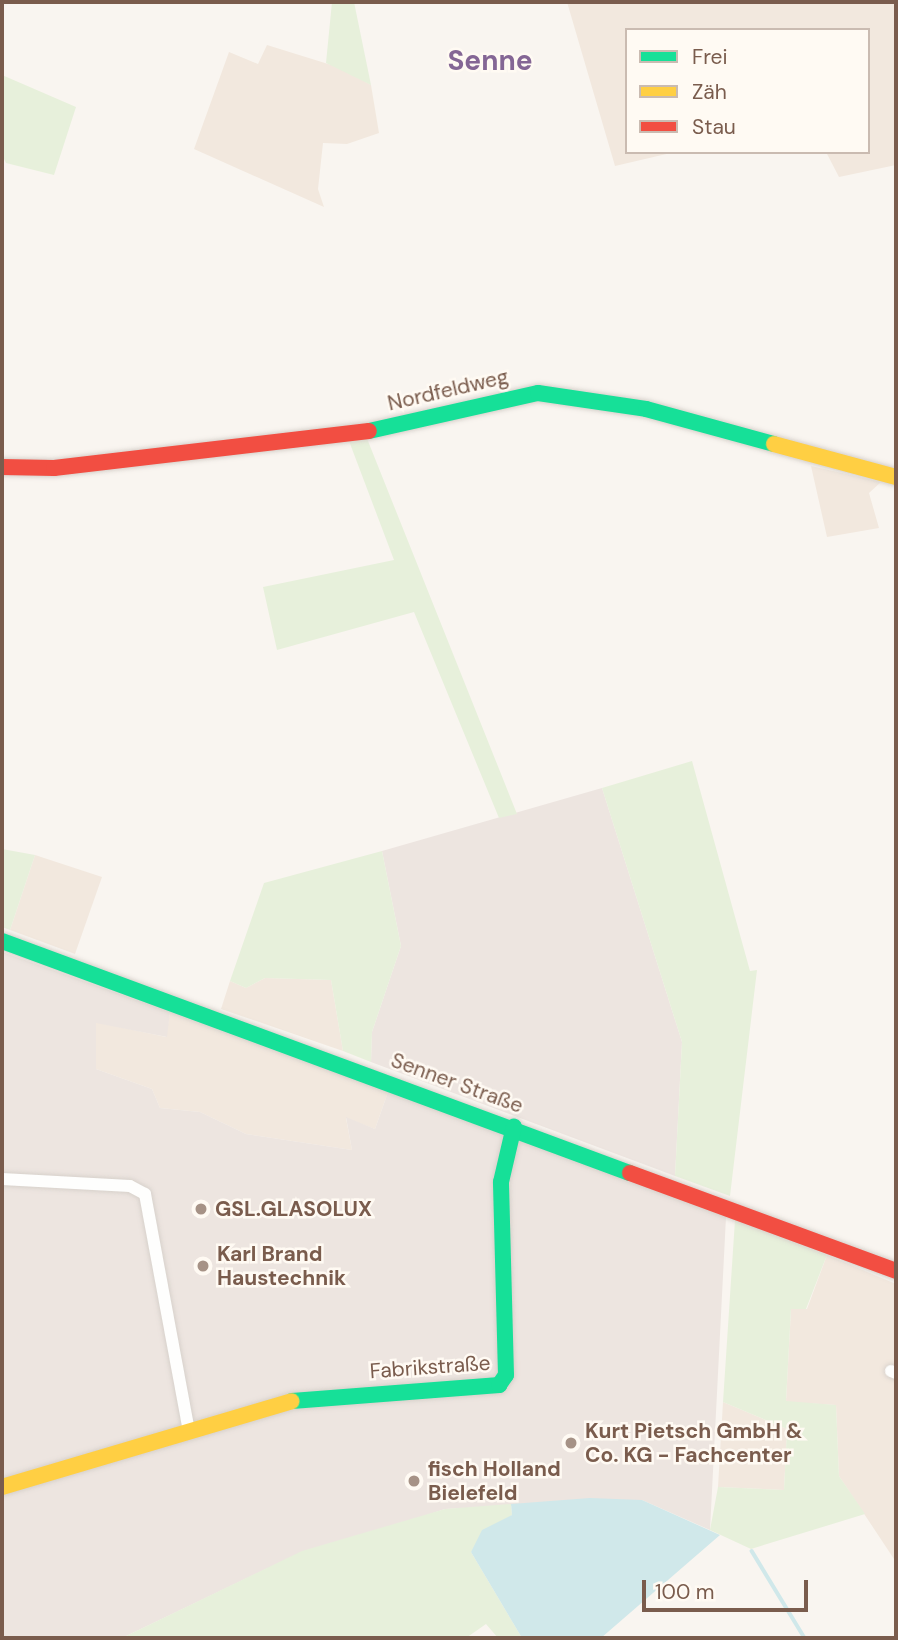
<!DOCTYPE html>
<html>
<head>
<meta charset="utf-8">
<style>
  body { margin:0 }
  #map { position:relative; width:898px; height:1640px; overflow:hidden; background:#f9f5f0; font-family:"DM Sans",sans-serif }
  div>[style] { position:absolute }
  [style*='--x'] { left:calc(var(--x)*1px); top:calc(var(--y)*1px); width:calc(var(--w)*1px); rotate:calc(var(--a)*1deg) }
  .residential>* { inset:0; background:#f2e8de }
  .industrial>* { inset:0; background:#ede5e0 }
  .green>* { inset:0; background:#e7f0db }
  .water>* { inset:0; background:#d0e8ea }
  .stream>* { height:3.5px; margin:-1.75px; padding:0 1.75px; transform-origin:1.75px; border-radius:1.75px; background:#d0e8ea }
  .roads { filter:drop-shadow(0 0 2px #d7d1cb) drop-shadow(0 0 2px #d7d1cb) }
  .street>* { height:12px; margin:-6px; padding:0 6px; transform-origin:6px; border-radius:6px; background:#fefefd }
  .fast>* { height:16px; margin:-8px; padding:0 8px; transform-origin:8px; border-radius:8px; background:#16e098 }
  .slow>* { height:16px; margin:-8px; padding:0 8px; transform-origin:8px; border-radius:8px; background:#ffcf43 }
  .jam>* { height:16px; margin:-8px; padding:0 8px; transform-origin:8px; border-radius:8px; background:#f24e42 }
  .dots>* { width:19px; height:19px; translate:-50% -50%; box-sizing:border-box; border:4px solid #fffaf3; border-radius:50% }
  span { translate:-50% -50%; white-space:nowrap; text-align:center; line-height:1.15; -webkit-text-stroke:5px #fffaf3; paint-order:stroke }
  .street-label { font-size:21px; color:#7a5c4d }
  .poi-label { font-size:21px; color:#7a5c4d; font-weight:700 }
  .left { translate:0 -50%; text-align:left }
  .district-label { font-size:28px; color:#846695; font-weight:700 }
  .frame { position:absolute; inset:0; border:4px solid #7a5c4d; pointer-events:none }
  .legend { position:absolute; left:625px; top:28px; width:245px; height:126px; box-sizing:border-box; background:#fffaf3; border:2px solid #cabbb1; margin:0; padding:9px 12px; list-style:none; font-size:21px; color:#7a5c4d }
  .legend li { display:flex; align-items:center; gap:14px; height:35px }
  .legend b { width:35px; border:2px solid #cabbb1 }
  .scale { position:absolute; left:642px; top:1580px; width:166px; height:32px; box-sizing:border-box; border:4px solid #7a5c4d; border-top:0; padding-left:9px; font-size:21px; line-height:24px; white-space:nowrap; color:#7a5c4d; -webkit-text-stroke:5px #fffaf3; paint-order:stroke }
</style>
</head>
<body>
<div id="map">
  <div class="residential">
    <div style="clip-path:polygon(567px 2px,896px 2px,896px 165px,839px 177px,826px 152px,868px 152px,868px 30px,627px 30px,627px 152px,675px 152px,615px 166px)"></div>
    <div style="clip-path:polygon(267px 45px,341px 68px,371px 85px,379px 133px,347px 144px,323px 143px,318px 189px,324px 207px,194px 149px,229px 52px,258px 64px)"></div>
    <div style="clip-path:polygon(811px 466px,881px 482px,869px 493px,879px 528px,827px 537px)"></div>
    <div style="clip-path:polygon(35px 855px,102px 877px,75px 954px,10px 930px)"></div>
    <div style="clip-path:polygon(265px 978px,331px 980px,343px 1051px,221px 1009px,230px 981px,246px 988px)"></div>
    <div style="clip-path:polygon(170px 1012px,388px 1092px,375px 1129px,346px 1118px,352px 1150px,246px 1134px,200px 1112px,160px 1108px,152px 1089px,96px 1069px,96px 1022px,166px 1037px)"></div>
    <div style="clip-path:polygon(827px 1255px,896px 1284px,896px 1562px,839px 1476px,836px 1405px,786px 1402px,791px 1309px,807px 1309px)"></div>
    <div style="clip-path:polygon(723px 1402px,787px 1429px,784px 1490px,718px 1487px)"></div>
  </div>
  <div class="industrial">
    <div style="clip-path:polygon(602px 788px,682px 1042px,675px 1176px,371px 1062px,372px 1032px,401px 946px,382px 851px)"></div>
    <div style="clip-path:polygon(2px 952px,170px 1012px,167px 1037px,96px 1023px,96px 1069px,152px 1089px,160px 1108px,200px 1112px,246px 1134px,352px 1150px,346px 1117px,375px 1129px,388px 1092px,726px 1217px,710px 1530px,642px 1500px,445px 1509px,266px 1569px,122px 1638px,2px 1638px)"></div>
  </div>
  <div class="green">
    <div style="clip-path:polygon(332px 2px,354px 2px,371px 85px,326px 63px)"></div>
    <div style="clip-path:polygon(2px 75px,76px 107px,54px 175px,6px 163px,2px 155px)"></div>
    <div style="clip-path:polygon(366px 436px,517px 814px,499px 818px,414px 612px,277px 650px,263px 587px,394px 560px,349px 441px)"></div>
    <div style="clip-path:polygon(692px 761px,750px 971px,757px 970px,730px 1196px,675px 1176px,682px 1042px,602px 788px)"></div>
    <div style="clip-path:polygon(2px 849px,35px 855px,10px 930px,2px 927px)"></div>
    <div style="clip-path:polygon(382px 851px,401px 946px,372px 1032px,371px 1062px,343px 1051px,331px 980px,265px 978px,246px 988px,230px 981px,264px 883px)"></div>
    <div style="clip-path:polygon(735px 1220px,827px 1255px,806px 1309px,791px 1309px,786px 1401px,836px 1405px,839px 1476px,865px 1514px,751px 1549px,710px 1530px,718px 1487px,784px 1490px,787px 1429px,723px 1402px)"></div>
    <div style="clip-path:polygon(511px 1504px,512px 1515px,471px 1552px,522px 1638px,498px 1638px,486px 1624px,466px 1638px,122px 1638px,302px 1551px,445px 1509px)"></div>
  </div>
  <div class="water">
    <div style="clip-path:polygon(590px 1498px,642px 1500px,720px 1535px,601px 1638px,522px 1638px,471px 1552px,482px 1530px,512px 1515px,511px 1504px)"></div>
  </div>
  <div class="stream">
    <div style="--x:752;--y:1551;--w:102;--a:58.7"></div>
  </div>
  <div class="roads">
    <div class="street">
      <div style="--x:2;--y:1179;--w:128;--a:3.1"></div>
      <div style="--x:130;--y:1186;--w:17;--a:28"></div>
      <div style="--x:145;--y:1194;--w:235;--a:79.5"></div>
      <div style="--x:891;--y:1371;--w:5;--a:22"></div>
    </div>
    <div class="fast">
      <div style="--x:369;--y:431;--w:173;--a:-12.7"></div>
      <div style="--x:538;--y:393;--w:109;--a:8.4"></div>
      <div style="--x:646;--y:409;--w:133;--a:15.3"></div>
      <div style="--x:2;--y:941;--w:669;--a:20.28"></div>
      <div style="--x:292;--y:1401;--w:208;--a:-4.4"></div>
      <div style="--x:499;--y:1385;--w:12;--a:-55"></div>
      <div style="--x:506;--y:1375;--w:193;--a:-91.5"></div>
      <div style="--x:501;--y:1182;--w:57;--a:-76.9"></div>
    </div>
    <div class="slow">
      <div style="--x:774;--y:444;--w:126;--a:15.1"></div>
      <div style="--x:2;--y:1487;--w:302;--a:-16.5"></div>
    </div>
    <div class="jam">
      <div style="--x:2;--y:467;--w:52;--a:1.1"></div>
      <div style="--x:54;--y:468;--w:317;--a:-6.7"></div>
      <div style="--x:630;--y:1173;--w:283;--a:20.2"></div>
    </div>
  </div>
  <div class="dots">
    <div style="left:201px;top:1209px;background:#a69286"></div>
    <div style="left:203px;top:1266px;background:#a69286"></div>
    <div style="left:571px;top:1443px;background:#a69286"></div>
    <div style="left:414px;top:1481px;background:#a69286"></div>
  </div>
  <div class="street-label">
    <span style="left:448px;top:390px;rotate:-13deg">Nordfeldweg</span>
    <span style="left:457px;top:1083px;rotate:20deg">Senner Straße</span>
    <span style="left:430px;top:1367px;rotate:-4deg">Fabrikstraße</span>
  </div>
  <div class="poi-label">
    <span class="left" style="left:215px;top:1209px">GSL.GLASOLUX</span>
    <span class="left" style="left:217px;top:1266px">Karl Brand<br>Haustechnik</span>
    <span class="left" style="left:585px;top:1443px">Kurt Pietsch GmbH &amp;<br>Co. KG - Fachcenter</span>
    <span class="left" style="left:428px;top:1481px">fisch Holland<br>Bielefeld</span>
  </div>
  <div class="district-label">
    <span style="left:490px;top:61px">Senne</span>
  </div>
  <div class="frame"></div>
  <ul class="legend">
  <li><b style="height:9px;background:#16e098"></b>Frei</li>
  <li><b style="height:9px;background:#ffcf43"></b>Zäh</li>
  <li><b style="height:9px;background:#f24e42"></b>Stau</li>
  </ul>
  <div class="scale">100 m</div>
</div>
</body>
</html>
